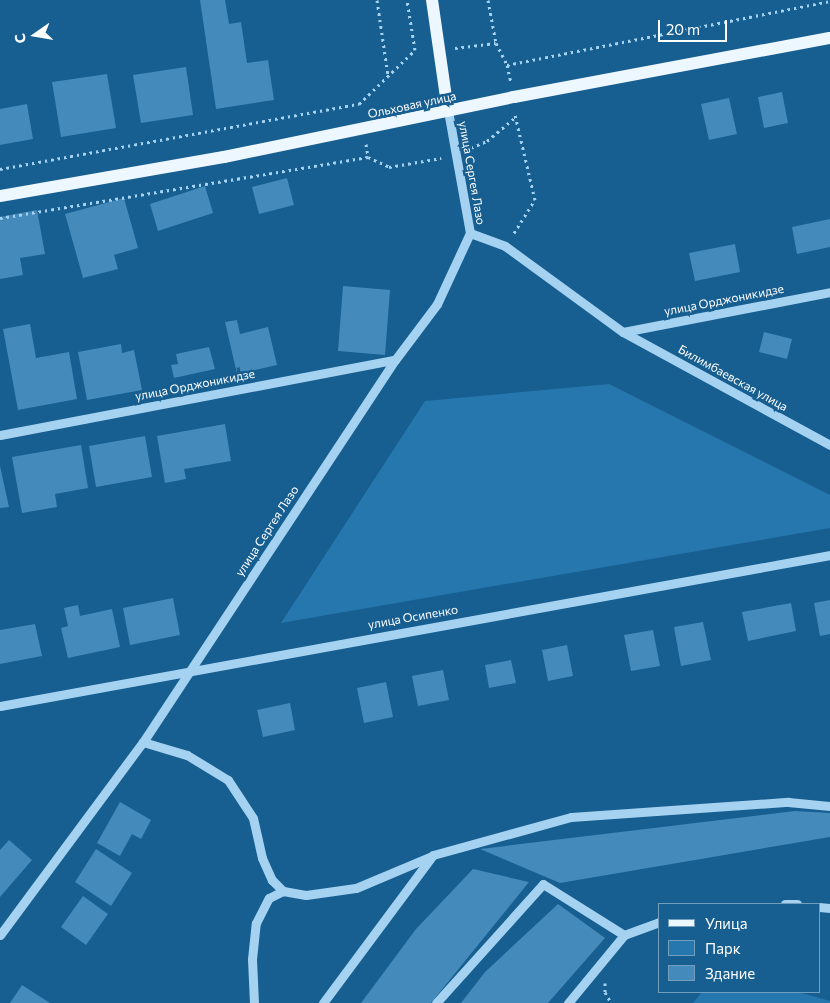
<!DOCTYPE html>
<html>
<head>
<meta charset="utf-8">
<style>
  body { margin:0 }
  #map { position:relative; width:830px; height:1003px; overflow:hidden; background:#175e91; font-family:Commissioner,sans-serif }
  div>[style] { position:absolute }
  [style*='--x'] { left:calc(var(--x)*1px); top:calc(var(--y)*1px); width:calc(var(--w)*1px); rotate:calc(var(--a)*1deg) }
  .green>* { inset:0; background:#2677ad }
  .building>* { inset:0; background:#448aba }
  .path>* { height:3px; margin-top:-1.5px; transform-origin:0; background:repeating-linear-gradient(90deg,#a4d2f0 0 2.5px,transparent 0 6.5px) }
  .minor>* { height:9px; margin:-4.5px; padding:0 4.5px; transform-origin:4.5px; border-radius:4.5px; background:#a4d2f0 }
  .major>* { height:12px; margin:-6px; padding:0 6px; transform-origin:6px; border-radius:6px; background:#edf7ff }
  span { translate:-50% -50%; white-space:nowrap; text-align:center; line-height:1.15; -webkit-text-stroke:5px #175e91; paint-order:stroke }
  .street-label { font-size:12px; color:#fff }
  .legend { position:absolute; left:658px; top:903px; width:162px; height:90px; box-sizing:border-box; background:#175e91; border:1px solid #749ebd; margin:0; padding:6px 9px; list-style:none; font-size:15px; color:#fff }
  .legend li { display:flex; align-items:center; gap:10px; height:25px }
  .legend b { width:25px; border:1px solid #749ebd }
  .north { position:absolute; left:10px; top:10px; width:50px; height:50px; -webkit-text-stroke:4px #175e91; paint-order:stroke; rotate:257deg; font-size:14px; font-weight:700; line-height:20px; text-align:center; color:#fff }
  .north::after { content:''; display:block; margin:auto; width:18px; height:22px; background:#fff; clip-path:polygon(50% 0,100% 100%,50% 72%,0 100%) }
  .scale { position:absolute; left:658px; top:20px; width:69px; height:22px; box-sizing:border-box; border:2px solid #fff; border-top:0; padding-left:6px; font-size:15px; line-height:18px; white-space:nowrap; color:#fff; -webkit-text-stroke:4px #175e91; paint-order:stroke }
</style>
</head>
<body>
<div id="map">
  <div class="green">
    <div style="clip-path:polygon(609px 384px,830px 495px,830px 528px,281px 623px,425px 401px)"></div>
    <div style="clip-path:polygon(702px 992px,798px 992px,830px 1001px,830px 1003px,693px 1003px)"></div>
  </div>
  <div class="building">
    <div style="clip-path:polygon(200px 0,225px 0,229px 24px,241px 22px,247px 63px,268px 60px,274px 100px,216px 109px)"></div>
    <div style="clip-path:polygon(186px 67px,193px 115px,141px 123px,133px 75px)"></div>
    <div style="clip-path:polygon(107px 74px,116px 128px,61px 137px,52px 82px)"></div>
    <div style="clip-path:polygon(782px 92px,788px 123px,764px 128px,758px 97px)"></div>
    <div style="clip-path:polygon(729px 98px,737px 134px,709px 140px,701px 104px)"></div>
    <div style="clip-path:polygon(27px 104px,33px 139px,0 145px,0 109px)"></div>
    <div style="clip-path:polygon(287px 178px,294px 205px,259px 214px,252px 187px)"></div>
    <div style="clip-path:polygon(205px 186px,213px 213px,158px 231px,150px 204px)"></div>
    <div style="clip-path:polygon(124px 198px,138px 248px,114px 255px,118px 269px,83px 278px,65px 214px)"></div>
    <div style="clip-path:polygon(37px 210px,45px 254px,20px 258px,23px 275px,0 279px,0 217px)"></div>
    <div style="clip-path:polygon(830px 219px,830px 247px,797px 254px,792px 227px)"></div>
    <div style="clip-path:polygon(735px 244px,740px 272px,695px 281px,689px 253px)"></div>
    <div style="clip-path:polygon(343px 286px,390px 290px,385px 355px,338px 351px)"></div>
    <div style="clip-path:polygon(237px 320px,240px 334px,268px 327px,277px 365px,237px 374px,225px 322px)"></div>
    <div style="clip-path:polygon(30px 324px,36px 358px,69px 352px,77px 399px,18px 410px,3px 329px)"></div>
    <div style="clip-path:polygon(764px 332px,792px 339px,787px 359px,759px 352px)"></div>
    <div style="clip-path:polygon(121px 344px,122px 353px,134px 350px,142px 390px,87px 400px,78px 352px)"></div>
    <div style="clip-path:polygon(209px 347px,215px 369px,174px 378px,171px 365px,178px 364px,176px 354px)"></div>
    <div style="clip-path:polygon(225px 424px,231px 461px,184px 469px,186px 479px,165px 483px,157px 436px)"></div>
    <div style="clip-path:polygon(145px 436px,152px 477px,96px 487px,89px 446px)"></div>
    <div style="clip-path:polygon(81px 445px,88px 488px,55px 494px,57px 507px,22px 513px,12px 457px)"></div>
    <div style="clip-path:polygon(0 466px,9px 507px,0 508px)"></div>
    <div style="clip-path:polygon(173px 598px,180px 635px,130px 645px,123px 608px)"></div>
    <div style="clip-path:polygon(830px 600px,830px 634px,820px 636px,814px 603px)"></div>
    <div style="clip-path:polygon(791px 603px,796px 631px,748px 641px,742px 612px)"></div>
    <div style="clip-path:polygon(78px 605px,80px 616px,112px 609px,120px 647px,68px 658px,61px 628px,68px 626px,64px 608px)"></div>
    <div style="clip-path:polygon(703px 622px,711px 660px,681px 666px,674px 627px)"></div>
    <div style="clip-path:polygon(35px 624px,42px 656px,0 664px,0 630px)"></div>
    <div style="clip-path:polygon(653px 630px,660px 666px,631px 671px,624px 635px)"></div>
    <div style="clip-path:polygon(567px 645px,573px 676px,548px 681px,542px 650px)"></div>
    <div style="clip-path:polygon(511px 660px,516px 683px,489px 688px,485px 665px)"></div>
    <div style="clip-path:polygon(443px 670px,449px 700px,418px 706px,412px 676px)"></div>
    <div style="clip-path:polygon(386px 682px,393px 717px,364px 723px,357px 688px)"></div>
    <div style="clip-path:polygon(290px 703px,295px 730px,263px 737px,257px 710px)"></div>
    <div style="clip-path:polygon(120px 802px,151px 820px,141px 839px,132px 834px,120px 856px,97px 843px)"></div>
    <div style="clip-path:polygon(795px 811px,830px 813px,830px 837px,560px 883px,480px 849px)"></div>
    <div style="clip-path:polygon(9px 840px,32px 860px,0 897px,0 850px)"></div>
    <div style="clip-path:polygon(96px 849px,132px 873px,111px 906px,75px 882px)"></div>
    <div style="clip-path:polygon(473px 869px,529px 882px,431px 1003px,361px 1003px,416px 929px)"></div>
    <div style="clip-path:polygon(83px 896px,108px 914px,86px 945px,61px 927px)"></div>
    <div style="clip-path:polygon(558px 904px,605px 938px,548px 1003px,461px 1003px,485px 972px)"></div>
    <div style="clip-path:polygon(22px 985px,50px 1003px,10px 1003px)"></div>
  </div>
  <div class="path">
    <div style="--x:377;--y:0;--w:76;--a:81.7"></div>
    <div style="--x:488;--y:0;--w:44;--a:79.5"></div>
    <div style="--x:496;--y:43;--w:25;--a:63"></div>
    <div style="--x:507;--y:65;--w:329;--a:-11.2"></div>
    <div style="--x:455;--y:48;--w:41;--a:-7"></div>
    <div style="--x:507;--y:65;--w:17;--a:77"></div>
    <div style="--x:366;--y:144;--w:13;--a:81"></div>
    <div style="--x:471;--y:148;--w:17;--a:-24"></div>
    <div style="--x:487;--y:141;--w:38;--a:-40"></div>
    <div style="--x:0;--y:169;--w:365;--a:-10.3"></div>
    <div style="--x:359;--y:104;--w:78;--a:-44"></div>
    <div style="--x:415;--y:50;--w:51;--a:-99.1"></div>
    <div style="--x:0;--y:218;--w:373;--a:-9.4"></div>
    <div style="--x:368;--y:157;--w:23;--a:25"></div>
    <div style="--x:389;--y:167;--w:53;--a:-9.8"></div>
    <div style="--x:514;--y:233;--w:39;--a:-58"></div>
    <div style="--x:535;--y:200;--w:87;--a:-103.2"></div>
    <div style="--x:605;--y:983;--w:9;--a:90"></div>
    <div style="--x:605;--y:992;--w:13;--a:61"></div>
  </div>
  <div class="minor">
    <div style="--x:470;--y:233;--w:37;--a:20"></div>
    <div style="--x:505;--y:246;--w:146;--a:36.1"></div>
    <div style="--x:623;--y:332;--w:236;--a:28.6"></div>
    <div style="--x:623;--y:332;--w:211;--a:-10.9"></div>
    <div style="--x:0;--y:435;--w:402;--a:-10.8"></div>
    <div style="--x:0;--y:706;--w:844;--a:-10.31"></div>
    <div style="--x:143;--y:742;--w:46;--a:16.5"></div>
    <div style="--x:187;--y:755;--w:48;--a:31.4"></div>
    <div style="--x:228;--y:780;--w:45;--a:56.7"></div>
    <div style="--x:253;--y:818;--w:41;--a:77.3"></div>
    <div style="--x:262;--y:858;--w:24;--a:66"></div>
    <div style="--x:272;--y:880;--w:16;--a:45"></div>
    <div style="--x:785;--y:904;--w:12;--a:0"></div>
    <div style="--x:819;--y:907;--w:11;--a:5"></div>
    <div style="--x:0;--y:935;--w:240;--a:-53.5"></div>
    <div style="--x:143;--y:742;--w:458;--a:-56.6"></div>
    <div style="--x:395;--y:360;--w:70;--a:-53.1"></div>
    <div style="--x:437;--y:304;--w:78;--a:-65.1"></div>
    <div style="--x:470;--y:233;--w:124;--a:-100.2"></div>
    <div style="--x:254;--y:1003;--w:44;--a:-92.6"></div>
    <div style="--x:252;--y:959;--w:36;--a:-84"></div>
    <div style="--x:256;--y:923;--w:28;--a:-63"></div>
    <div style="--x:269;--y:898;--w:16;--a:-27"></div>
    <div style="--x:283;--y:891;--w:23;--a:10"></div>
    <div style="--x:306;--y:895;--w:50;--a:-8"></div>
    <div style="--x:356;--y:888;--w:82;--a:-22.8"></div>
    <div style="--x:323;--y:1003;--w:184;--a:-53.4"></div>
    <div style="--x:433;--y:855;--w:143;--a:-15.4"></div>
    <div style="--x:571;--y:817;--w:218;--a:-4"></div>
    <div style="--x:788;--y:802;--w:42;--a:5.4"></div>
    <div style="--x:436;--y:1003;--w:160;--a:-48"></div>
    <div style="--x:543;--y:884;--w:96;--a:32.2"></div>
    <div style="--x:568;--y:1003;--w:88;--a:-50.5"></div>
    <div style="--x:624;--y:935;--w:37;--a:-20"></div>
  </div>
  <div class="major">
    <div style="--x:432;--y:0;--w:112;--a:81.8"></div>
    <div style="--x:0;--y:196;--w:227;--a:-9.9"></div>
    <div style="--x:224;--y:157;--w:296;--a:-11.7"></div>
    <div style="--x:514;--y:97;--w:321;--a:-10.6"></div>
  </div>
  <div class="street-label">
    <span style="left:412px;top:105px;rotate:-12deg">Ольховая улица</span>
    <span style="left:472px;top:173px;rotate:80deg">улица Сергея Лазо</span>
    <span style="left:724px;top:300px;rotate:-11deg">улица Орджоникидзе</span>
    <span style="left:733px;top:378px;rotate:29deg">Билимбаевская улица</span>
    <span style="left:195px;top:385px;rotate:-11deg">улица Орджоникидзе</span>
    <span style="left:267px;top:531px;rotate:-57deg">улица Сергея Лазо</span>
    <span style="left:413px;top:617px;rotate:-10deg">улица Осипенко</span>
  </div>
  <ul class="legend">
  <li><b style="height:6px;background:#edf7ff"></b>Улица</li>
  <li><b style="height:14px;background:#2677ad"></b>Парк</li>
  <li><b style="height:14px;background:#448aba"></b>Здание</li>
  </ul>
  <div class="north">С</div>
  <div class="scale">20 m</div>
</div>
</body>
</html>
